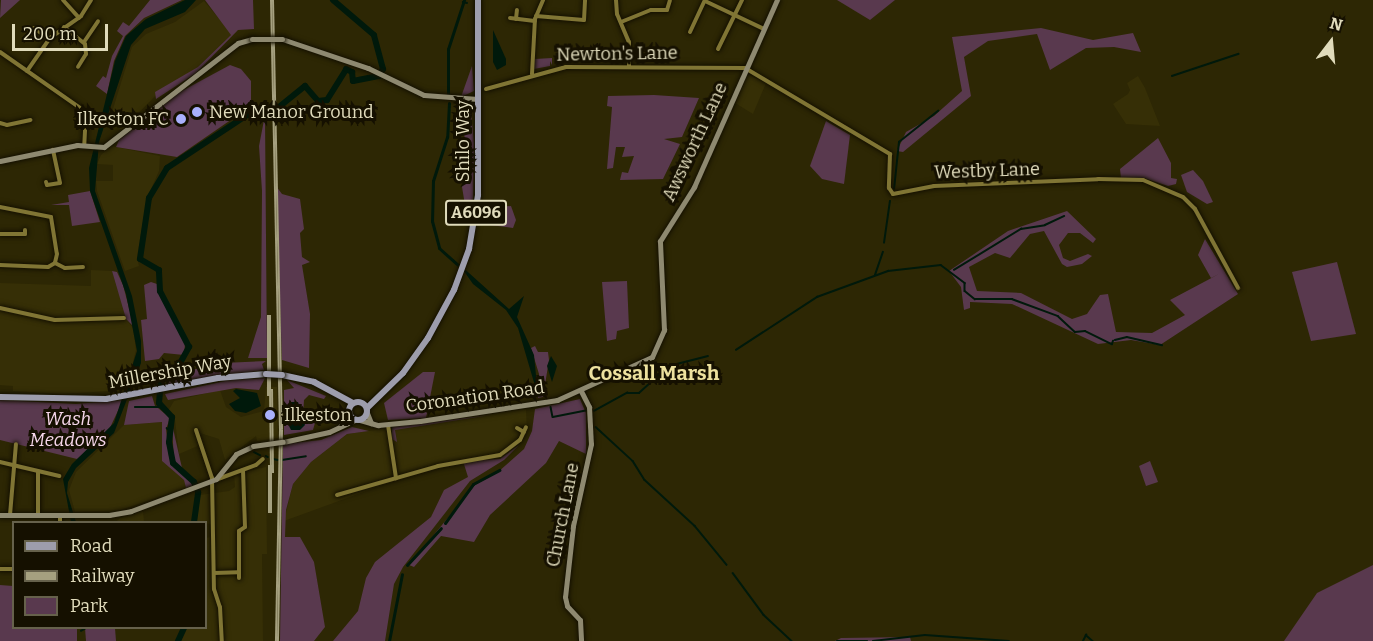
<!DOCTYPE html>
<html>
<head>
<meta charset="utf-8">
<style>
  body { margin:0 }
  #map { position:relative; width:1373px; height:641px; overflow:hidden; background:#2d2704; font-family:Bitter,serif }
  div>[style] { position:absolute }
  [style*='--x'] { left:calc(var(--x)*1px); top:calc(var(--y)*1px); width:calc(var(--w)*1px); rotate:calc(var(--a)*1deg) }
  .built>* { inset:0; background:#362f06 }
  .green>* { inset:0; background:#59394e }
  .water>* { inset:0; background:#00190b }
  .stream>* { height:1.5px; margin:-0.75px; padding:0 0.75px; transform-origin:0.75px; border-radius:0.75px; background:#00190b }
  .canal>* { height:3px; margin:-1.5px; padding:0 1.5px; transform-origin:1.5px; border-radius:1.5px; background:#00190b }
  .river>* { height:6px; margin:-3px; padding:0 3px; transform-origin:3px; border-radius:3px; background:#00190b }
  .roads { filter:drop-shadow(0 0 2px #141000) drop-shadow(0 0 2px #141000) }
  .street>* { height:4px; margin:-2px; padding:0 2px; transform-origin:2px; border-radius:2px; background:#807534 }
  .secondary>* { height:5px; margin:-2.5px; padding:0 2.5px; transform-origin:2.5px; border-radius:2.5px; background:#8e8970 }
  .primary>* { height:6px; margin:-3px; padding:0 3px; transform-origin:3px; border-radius:3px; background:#9d9dac }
  .primary>.ring { margin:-3px; padding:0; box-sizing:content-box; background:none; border:6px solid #9d9dac; border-radius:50% }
  .rail>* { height:4px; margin-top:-2px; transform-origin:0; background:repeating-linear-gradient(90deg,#151000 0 4.5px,#a5a07f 0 9px); box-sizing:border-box; border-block:2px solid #a5a07f }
  .bridges { filter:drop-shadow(0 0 2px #141000) drop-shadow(0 0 2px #141000) }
  .secondary-bridge>* { height:5px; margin:-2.5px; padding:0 2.5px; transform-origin:2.5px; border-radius:2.5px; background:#8e8970 }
  .primary-bridge>* { height:6px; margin:-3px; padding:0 3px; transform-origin:3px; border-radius:3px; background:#9d9dac }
  .dots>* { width:16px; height:16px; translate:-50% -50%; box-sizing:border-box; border:3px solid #151000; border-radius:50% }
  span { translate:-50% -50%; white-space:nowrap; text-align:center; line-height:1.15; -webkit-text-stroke:6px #151000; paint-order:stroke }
  .shield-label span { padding:2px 4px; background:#151000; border:2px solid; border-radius:4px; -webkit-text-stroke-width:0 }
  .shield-label { font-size:16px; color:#e0dbbb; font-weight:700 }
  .street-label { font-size:18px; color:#e0dbbb }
  .poi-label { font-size:18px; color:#e0dbbb }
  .left { translate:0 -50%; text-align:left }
  .right { translate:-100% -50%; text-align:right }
  .park-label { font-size:18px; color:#f7d7eb; font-style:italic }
  .neighbourhood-label { font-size:20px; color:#ede19e; font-weight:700 }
  .legend { position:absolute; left:12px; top:521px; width:195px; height:108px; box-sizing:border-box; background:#151000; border:2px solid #66614b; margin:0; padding:8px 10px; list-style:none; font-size:18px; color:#e0dbbb }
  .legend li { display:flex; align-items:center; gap:12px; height:30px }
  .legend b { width:30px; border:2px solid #66614b }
  .north { position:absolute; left:1301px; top:12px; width:60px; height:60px; -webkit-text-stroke:4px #151000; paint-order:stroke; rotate:16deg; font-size:16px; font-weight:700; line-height:24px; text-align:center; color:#e0dbbb }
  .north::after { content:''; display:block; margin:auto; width:21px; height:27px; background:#e0dbbb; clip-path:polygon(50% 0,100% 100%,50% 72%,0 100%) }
  .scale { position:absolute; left:12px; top:24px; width:96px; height:27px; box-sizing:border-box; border:3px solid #e0dbbb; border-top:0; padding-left:8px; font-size:18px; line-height:21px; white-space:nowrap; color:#e0dbbb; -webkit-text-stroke:4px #151000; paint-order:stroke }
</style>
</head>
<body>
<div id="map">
  <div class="built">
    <div style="clip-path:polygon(204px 1px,232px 34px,198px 67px,159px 92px,122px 130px,109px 122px,132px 47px,146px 34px,175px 22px)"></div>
    <div style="clip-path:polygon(747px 74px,766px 83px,753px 114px,735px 103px)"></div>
    <div style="clip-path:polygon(1138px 76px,1145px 88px,1160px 126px,1126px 124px,1113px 104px,1128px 94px,1130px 90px,1127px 83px)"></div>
    <div style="clip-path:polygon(111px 146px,160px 156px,159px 171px,147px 198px,137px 257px,139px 266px,125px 271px,97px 191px,96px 181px,113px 181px,113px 165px,97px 164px,101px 155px)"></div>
    <div style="clip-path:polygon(91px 270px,112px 271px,126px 319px,133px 328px,136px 350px,126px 390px,62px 394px,13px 391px,13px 386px,0 385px,0 283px,91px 286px)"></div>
    <div style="clip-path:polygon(266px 387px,277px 387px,278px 438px,257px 441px,256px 436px,225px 460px,219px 439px,197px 432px,200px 445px,179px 454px,175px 420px,168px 411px,174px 401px,220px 390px,226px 407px,241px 417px,264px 411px)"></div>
    <div style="clip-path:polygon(526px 409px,527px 433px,503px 457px,463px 461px,391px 482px,284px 521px,293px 484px,311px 462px,347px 434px)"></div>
    <div style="clip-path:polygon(162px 422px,162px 461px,184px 480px,186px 488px,120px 510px,75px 512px,69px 490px,76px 472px,124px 425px)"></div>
    <div style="clip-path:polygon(266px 467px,267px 554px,262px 554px,263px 641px,181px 641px,186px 628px,206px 628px,206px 538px,210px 537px,211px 524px,197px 522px,200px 495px,229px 491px,235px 487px,234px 474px)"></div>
    <div style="clip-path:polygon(143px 511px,144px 522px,116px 522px,120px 518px)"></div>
  </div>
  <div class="green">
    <div style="clip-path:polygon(1px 0,20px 0,0 18px)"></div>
    <div style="clip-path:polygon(150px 0,182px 0,144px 18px,125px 36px,114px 61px,107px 94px,96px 86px,103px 76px,106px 78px,112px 56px,123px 36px,117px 31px,123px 22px,129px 26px)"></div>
    <div style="clip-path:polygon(205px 0,253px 0,254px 29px,238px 30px,196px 73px,156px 99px,155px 92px,198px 67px,231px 35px)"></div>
    <div style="clip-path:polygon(837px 0,895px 0,870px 20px)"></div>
    <div style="clip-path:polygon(1041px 28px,1093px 40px,1133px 33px,1141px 52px,1114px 47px,1086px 48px,1050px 70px,1037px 34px,988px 41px,964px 57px,971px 96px,903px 152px,897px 151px,906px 132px,934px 116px,962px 91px,952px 37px)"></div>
    <div style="clip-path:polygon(552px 58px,552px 65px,550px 61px,550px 66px,534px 69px,535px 59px)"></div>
    <div style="clip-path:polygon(230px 65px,241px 69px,251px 81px,251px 106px,177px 157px,116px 147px,119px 140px,180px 92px)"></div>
    <div style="clip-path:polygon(472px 66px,474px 91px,461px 97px)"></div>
    <div style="clip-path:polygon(654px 95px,699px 98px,682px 137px,664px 139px,680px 144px,663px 179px,620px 180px,622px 172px,628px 173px,634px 156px,622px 157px,625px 147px,616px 147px,613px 168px,607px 169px,612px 107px,607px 106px,608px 96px)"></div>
    <div style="clip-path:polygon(465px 109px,471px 113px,474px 143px,473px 203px,471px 216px,467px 217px,462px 187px,467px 156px,461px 110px)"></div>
    <div style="clip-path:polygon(265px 115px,267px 358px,248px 358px,261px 317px,262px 191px,259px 146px)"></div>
    <div style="clip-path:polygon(826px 121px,850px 135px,844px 184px,822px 179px,810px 166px)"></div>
    <div style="clip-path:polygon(1158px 138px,1171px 163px,1171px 178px,1177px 179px,1176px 184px,1168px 186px,1144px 178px,1121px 178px,1120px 169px)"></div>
    <div style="clip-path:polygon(1193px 170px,1203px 181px,1213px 202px,1207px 204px,1187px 192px,1181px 175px)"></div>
    <div style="clip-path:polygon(276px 186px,282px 194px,300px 199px,304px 229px,300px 233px,302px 257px,310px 262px,302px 265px,310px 314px,309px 368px,282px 360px)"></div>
    <div style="clip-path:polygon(90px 191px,100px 222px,72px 226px,69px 205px,51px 205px,69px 202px,68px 195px)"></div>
    <div style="clip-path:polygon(511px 206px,516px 220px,513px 228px,490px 225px,493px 207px)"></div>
    <div style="clip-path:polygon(1067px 211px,1096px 239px,1093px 243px,1080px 233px,1068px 233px,1059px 245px,1063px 258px,1070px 261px,1088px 254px,1092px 256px,1082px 264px,1067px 267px,1062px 264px,1044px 231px,1030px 234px,1010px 258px,995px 253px,969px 267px,977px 291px,1021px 293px,1072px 319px,1087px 314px,1100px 295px,1108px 294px,1116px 332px,1152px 333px,1185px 315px,1170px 300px,1219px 274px,1211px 278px,1198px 255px,1205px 239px,1238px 294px,1160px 345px,1131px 340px,1098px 344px,1012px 304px,970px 302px,970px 308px,964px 310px,961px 287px,949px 271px,1008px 231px)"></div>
    <div style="clip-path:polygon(1337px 262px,1356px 334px,1311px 341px,1292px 272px)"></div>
    <div style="clip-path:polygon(112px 271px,117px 272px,123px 285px,134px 327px,126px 319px)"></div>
    <div style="clip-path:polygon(627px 281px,629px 328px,617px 331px,616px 339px,607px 341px,602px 282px)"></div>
    <div style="clip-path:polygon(151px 282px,157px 284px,185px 344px,184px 355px,164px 353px,159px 359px,145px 361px,141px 320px,147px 319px,144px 285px)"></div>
    <div style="clip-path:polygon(535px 346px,538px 352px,548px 352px,549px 360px,543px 397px,538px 398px,539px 374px,531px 348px)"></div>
    <div style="clip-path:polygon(266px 361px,262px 364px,264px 370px,165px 386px,178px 373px,223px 363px)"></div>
    <div style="clip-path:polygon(423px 372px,435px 372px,426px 418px,388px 420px,384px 403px)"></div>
    <div style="clip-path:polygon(265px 378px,259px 390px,236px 388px,168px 400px,165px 394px,230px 380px)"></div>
    <div style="clip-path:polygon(287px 380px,326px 396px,324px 399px,309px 395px,304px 400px,303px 415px,316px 419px,313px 430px,284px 435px,284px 390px,294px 388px)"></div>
    <div style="clip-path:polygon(152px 396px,155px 406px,134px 406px,158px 408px,170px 418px,166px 429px,169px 456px,194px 485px,186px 488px,184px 480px,162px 461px,162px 422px,124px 425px,129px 401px)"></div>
    <div style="clip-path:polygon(580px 399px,586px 413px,586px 454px,559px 441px,546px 463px,490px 515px,474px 542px,441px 536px,414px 567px,409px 565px,475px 485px,498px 472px,524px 449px,532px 431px,535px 409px)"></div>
    <div style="clip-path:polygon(0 400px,76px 404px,123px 400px,108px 432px,77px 459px,0 440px)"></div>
    <div style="clip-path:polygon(490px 415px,395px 430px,397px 442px,392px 439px,392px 427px)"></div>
    <div style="clip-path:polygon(172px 424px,182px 468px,199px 483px,174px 462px)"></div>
    <div style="clip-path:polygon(352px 427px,369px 431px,347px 434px,311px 462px,293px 484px,286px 510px,285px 537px,300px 537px,314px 562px,325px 627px,314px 641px,280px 641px,283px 444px,321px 440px)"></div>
    <div style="clip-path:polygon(519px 445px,504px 460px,470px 481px,403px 567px,394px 584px,385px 641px,333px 641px,358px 611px,366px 578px,375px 562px,431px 517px,444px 490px,468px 477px,463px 461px,500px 459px)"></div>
    <div style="clip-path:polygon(1150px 461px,1158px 482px,1146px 486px,1139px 466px)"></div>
    <div style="clip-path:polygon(1373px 565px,1373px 641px,1284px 641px,1317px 593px)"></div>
    <div style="clip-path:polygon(0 585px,13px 586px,14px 628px,77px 628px,77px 641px,0 641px)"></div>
    <div style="clip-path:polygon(85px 628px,115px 628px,116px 641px,86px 641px)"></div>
    <div style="clip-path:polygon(910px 637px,911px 641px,835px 641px,841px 638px)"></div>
  </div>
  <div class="water">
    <div style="clip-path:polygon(185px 0,196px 0,185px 12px,145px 29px,131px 45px,99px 142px,95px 191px,132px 296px,141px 341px,141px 363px,114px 433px,76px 468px,68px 482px,67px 493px,76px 522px,71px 522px,63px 479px,72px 464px,114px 423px,137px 351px,126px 294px,90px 191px,89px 168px,115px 61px,126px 36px,146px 19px)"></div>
    <div style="clip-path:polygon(493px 30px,506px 59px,506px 65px,497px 70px,493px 62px)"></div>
    <div style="clip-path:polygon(459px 264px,509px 309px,524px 296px,517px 317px,534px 355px,538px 396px,518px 328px,506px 310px,473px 284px)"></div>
    <div style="clip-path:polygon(551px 356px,557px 366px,552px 382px,547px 366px)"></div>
    <div style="clip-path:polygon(236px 389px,257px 393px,261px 406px,246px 413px,235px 411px,229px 404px,240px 398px,233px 391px)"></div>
    <div style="clip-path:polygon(291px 402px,298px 402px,305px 425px,300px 430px,291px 430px,288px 424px)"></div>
  </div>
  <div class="stream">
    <div style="--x:463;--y:2;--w:4;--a:14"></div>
    <div style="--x:1172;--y:76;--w:70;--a:-18.4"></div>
    <div style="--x:894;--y:189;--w:47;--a:-83.9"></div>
    <div style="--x:899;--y:142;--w:50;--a:-38.5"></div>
    <div style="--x:884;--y:243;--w:42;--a:-81.9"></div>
    <div style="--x:954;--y:270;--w:79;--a:-31.5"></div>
    <div style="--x:1021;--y:229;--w:24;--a:-9"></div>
    <div style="--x:1045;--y:225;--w:21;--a:-25"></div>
    <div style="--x:875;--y:275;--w:24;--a:-71"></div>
    <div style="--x:1115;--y:340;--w:12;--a:-14"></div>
    <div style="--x:1127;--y:337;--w:36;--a:13"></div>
    <div style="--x:736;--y:350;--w:97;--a:-33.2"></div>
    <div style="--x:817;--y:297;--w:76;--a:-20.1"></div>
    <div style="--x:888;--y:271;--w:53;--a:-6.5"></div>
    <div style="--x:941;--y:265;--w:30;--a:37"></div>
    <div style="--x:965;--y:283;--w:8;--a:90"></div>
    <div style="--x:965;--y:291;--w:13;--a:39"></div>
    <div style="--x:975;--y:299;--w:37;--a:0"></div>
    <div style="--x:1012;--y:299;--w:49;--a:20.3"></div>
    <div style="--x:1058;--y:316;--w:23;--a:43"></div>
    <div style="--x:1075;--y:332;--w:10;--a:-6"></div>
    <div style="--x:1085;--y:331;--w:30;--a:26"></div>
    <div style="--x:1112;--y:344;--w:3;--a:-72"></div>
    <div style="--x:135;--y:407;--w:26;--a:0"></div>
    <div style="--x:551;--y:407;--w:10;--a:79"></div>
    <div style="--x:553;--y:417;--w:33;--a:-11"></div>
    <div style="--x:594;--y:411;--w:38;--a:-29"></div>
    <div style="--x:627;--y:393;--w:12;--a:0"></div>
    <div style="--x:639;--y:393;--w:40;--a:-42"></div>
    <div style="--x:669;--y:366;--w:40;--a:-14.4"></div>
    <div style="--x:596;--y:427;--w:50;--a:42.6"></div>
    <div style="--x:633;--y:461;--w:22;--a:58"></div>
    <div style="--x:645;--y:480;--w:68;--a:42.6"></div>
    <div style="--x:695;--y:526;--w:50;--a:50.6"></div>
    <div style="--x:167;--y:428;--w:4;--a:45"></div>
    <div style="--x:254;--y:452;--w:7;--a:27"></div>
    <div style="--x:266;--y:456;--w:2;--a:27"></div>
    <div style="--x:273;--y:459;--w:5;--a:11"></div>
    <div style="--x:282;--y:460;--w:24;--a:-9"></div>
    <div style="--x:733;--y:573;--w:52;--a:53.6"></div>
    <div style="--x:764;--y:615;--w:38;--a:43"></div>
    <div style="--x:81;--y:631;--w:6;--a:-31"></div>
    <div style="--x:837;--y:641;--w:30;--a:0"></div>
    <div style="--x:873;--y:641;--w:52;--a:-6.6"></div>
    <div style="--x:925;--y:635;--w:84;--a:4.1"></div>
    <div style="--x:1083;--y:641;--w:7;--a:-63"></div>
    <div style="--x:1086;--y:635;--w:9;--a:41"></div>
  </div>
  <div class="canal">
    <div style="--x:448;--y:96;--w:47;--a:-90"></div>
    <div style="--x:448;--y:49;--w:52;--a:-71.9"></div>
    <div style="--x:449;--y:103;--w:34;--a:93"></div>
    <div style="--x:447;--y:137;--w:46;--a:107.7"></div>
    <div style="--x:433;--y:181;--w:40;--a:91.4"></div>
    <div style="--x:432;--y:221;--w:28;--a:75"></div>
    <div style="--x:439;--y:248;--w:25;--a:42"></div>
    <div style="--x:445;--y:523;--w:48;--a:-54.3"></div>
    <div style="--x:473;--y:484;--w:30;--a:-28"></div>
    <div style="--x:407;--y:565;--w:50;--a:-47.4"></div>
    <div style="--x:389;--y:641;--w:68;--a:-79"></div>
  </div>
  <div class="river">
    <div style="--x:194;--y:522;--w:30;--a:-82"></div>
    <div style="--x:198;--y:492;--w:11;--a:-112"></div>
    <div style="--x:194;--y:482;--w:28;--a:-138"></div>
    <div style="--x:173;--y:463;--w:21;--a:-101"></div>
    <div style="--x:169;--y:442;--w:25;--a:-83"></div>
    <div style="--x:172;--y:417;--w:19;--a:-133"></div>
    <div style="--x:159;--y:403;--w:22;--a:-85"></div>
    <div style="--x:161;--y:381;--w:24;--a:-42"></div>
    <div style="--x:179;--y:365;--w:21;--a:-61"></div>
    <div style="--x:189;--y:347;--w:63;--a:-117.4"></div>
    <div style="--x:160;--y:291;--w:21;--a:-93"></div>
    <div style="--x:159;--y:270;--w:22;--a:-150"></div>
    <div style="--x:140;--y:259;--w:62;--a:-81.6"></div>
    <div style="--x:149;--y:198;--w:35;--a:-59"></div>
    <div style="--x:167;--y:168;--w:96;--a:-33.5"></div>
    <div style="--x:247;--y:115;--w:27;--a:-8"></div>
    <div style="--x:274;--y:111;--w:40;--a:-39"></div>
    <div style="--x:305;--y:86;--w:20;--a:49"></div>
    <div style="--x:318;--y:101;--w:9;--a:-6"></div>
    <div style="--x:327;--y:100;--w:36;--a:-58"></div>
    <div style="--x:346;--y:69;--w:7;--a:27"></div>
    <div style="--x:352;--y:72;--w:9;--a:84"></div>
    <div style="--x:353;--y:81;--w:26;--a:-11"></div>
    <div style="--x:379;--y:76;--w:8;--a:-60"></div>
    <div style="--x:383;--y:69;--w:35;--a:-105"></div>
    <div style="--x:374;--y:35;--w:54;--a:-139.5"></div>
    <div style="--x:178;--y:641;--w:14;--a:-65"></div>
  </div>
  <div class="roads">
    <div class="street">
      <div style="--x:63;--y:0;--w:24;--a:48"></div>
      <div style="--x:616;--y:0;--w:14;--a:86"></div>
      <div style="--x:617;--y:14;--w:30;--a:67"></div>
      <div style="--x:629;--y:42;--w:25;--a:90"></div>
      <div style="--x:705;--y:1;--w:65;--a:25.4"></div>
      <div style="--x:536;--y:16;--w:48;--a:4.8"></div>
      <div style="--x:584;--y:20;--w:20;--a:-87"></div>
      <div style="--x:510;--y:18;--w:25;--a:7"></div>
      <div style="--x:516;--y:19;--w:9;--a:-84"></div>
      <div style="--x:621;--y:22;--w:32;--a:-22"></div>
      <div style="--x:651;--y:10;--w:16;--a:0"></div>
      <div style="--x:667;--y:10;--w:10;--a:-73"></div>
      <div style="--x:64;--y:27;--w:27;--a:39"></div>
      <div style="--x:85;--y:44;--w:10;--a:84"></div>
      <div style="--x:86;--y:54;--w:15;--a:122"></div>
      <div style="--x:34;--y:28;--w:19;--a:36"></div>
      <div style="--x:690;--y:32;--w:35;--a:-65"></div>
      <div style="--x:84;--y:42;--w:25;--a:-56"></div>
      <div style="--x:718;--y:49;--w:55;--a:-63.9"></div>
      <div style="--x:0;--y:52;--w:105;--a:34.9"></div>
      <div style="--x:86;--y:112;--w:33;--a:93"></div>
      <div style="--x:27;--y:71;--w:40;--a:-55.1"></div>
      <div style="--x:50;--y:38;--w:38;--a:-35"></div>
      <div style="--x:81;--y:16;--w:19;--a:-58"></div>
      <div style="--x:532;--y:74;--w:55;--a:-86.9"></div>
      <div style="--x:535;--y:19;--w:21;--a:-67"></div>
      <div style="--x:486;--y:89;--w:83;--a:-15.4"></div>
      <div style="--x:566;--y:67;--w:179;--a:0.3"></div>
      <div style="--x:745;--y:68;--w:169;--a:30.7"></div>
      <div style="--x:890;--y:154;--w:34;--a:92"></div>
      <div style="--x:889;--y:188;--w:7;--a:56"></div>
      <div style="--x:893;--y:194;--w:42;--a:-11"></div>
      <div style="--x:934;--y:186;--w:164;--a:-2.4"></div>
      <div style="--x:1098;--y:179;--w:45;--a:1.3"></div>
      <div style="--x:1143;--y:180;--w:43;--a:23"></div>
      <div style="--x:1183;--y:197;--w:17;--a:45"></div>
      <div style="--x:1195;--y:209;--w:90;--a:61.4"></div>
      <div style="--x:0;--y:123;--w:7;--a:16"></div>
      <div style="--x:7;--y:125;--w:24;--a:-12"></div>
      <div style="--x:46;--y:182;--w:3;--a:72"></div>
      <div style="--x:47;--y:185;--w:13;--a:-9"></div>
      <div style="--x:60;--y:183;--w:34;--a:-102"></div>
      <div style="--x:0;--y:207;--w:52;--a:11.1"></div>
      <div style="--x:51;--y:217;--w:37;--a:81"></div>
      <div style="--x:57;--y:254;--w:9;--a:103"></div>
      <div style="--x:55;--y:263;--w:8;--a:150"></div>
      <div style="--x:48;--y:267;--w:48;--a:-177.6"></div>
      <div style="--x:0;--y:234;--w:25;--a:0"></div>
      <div style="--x:25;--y:234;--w:4;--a:-90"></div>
      <div style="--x:55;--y:263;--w:11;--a:27"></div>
      <div style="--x:65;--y:268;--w:18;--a:-3"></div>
      <div style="--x:0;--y:308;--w:56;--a:12.3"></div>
      <div style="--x:55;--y:320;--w:69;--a:-1.7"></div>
      <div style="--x:388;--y:425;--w:54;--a:81.4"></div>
      <div style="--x:517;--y:428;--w:8;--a:30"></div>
      <div style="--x:196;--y:430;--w:51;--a:71.6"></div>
      <div style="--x:212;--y:478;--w:111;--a:89"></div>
      <div style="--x:214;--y:589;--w:19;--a:72"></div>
      <div style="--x:220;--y:607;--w:34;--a:87"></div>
      <div style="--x:0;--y:462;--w:61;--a:13.3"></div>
      <div style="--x:218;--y:479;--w:40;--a:-20.2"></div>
      <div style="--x:256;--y:465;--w:9;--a:-41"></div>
      <div style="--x:337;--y:495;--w:105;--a:-16"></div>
      <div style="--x:438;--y:466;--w:63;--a:-10.1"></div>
      <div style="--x:500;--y:455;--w:25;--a:-37"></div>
      <div style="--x:520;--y:440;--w:14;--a:-65"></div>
      <div style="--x:10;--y:515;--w:71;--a:-85.2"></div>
      <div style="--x:38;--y:515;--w:43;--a:-90"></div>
      <div style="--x:60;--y:515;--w:7;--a:90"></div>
      <div style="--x:0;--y:569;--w:14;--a:0"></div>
      <div style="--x:214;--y:573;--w:24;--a:-2"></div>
      <div style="--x:239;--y:578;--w:47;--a:-90"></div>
      <div style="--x:239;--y:531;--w:7;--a:-34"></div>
      <div style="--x:245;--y:527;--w:57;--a:-92"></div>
    </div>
    <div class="secondary">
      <div style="--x:282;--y:39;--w:91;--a:18.6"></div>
      <div style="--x:368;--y:68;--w:62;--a:25.7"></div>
      <div style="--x:424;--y:95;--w:54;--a:4.2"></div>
      <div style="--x:0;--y:161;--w:79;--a:-11.7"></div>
      <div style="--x:77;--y:145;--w:27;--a:4"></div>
      <div style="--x:104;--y:147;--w:170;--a:-37.8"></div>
      <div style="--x:238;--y:43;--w:15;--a:-16"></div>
      <div style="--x:581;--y:391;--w:18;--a:63"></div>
      <div style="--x:589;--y:407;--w:37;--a:87"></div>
      <div style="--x:591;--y:444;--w:84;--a:102.4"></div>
      <div style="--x:573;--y:526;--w:71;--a:96.4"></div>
      <div style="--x:565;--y:597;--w:9;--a:77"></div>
      <div style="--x:567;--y:606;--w:19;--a:47"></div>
      <div style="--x:580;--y:620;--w:21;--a:87"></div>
      <div style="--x:367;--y:413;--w:11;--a:68"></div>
      <div style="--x:360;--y:420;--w:19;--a:16"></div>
      <div style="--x:378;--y:425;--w:42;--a:-5.4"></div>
      <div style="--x:420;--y:421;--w:139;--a:-8.7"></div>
      <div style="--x:557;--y:400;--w:104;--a:-24.4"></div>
      <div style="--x:652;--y:357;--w:30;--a:-66"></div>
      <div style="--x:664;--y:330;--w:89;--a:-92.6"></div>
      <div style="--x:660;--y:241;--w:64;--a:-57.8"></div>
      <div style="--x:694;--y:187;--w:205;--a:-66.1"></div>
      <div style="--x:341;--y:423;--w:14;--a:-54"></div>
      <div style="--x:283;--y:442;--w:47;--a:-12.3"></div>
      <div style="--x:329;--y:432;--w:29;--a:-25"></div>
      <div style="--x:0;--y:515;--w:109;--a:0"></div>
      <div style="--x:109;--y:515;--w:22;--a:-10"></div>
      <div style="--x:131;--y:511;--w:91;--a:-20.6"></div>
      <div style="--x:216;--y:479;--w:32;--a:-51"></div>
      <div style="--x:236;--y:454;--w:19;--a:-25"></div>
    </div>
    <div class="primary">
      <div style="--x:282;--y:375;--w:33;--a:12"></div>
      <div style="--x:314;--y:382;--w:44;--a:28.3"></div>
      <div style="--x:0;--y:397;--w:106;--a:1.1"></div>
      <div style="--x:106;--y:399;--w:114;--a:-10.6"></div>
      <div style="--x:218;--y:378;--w:48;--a:-4.8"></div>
      <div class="ring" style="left:349px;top:402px;width:12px;height:12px"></div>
      <div style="--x:367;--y:408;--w:50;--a:-44.2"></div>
      <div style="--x:403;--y:373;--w:43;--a:-54.5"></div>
      <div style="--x:428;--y:338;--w:55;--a:-61.6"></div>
      <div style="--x:454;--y:290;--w:44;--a:-69.9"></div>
      <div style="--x:469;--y:249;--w:55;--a:-80.5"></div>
      <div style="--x:478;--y:195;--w:195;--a:-90"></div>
    </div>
  </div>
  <div class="rail">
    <div style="--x:272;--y:0;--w:430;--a:88.8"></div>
    <div style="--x:281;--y:430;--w:211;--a:91.1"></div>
    <div style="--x:269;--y:315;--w:81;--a:90"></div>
    <div style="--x:271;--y:389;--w:84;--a:89.3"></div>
    <div style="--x:270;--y:465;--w:48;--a:90"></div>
  </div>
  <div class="bridges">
    <div class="secondary-bridge">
      <div style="--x:252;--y:39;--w:30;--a:0"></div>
      <div style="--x:253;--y:446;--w:30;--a:-8"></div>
    </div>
    <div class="primary-bridge">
      <div style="--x:266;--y:374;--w:16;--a:4"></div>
    </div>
  </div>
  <div class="dots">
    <div style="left:197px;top:112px;background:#a9b0fc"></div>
    <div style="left:181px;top:119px;background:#a9b0fc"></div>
    <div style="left:270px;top:415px;background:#a9b0fc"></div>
  </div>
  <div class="shield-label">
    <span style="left:476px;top:213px">A6096</span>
  </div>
  <div class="street-label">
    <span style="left:617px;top:54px;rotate:-1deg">Newton's Lane</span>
    <span style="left:463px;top:141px;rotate:-90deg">Shilo Way</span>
    <span style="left:695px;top:142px;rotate:-65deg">Awsworth Lane</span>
    <span style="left:987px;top:171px;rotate:-2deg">Westby Lane</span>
    <span style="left:170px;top:372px;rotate:-10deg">Millership Way</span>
    <span style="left:475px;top:397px;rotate:-8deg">Coronation Road</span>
    <span style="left:563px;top:515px;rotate:-79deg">Church Lane</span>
  </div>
  <div class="poi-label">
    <span class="left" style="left:209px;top:112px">New Manor Ground</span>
    <span class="right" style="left:169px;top:119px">Ilkeston FC</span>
    <span class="left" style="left:284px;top:415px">Ilkeston</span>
  </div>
  <div class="park-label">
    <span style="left:68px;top:430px">Wash<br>Meadows</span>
  </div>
  <div class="neighbourhood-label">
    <span style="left:654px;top:373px">Cossall Marsh</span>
  </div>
  <ul class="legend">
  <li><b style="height:8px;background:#9d9dac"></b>Road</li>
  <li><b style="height:8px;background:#a5a07f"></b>Railway</li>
  <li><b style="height:16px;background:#59394e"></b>Park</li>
  </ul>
  <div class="north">N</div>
  <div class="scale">200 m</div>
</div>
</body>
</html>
